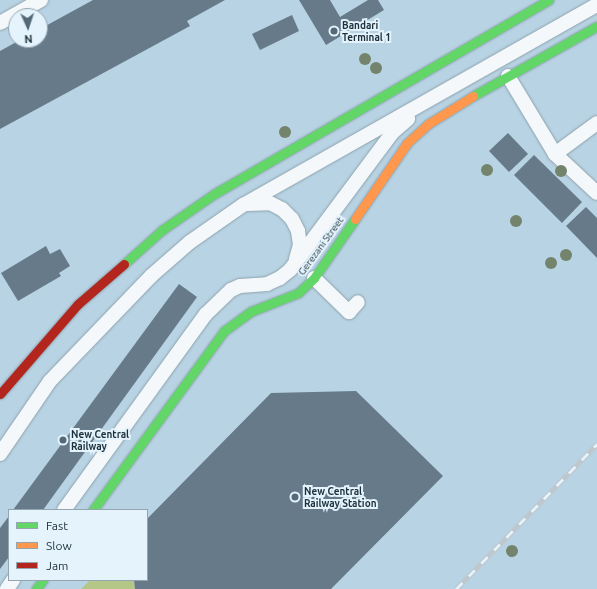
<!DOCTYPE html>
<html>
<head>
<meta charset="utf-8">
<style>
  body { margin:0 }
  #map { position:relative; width:597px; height:589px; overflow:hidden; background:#b8d3e3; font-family:Ubuntu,sans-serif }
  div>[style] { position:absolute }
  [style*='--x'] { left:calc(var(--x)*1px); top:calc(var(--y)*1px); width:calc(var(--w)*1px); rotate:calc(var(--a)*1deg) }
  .green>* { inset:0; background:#b4c787 }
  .building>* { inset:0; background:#667a8a }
  .roads { filter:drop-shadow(0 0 1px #8da2ae) drop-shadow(0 0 1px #8da2ae) }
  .lane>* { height:14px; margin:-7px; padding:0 7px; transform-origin:7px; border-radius:7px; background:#f4f8fb }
  .fast>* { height:9px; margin:-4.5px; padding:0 4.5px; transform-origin:4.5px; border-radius:4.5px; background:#63d668 }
  .slow>* { height:9px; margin:-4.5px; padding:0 4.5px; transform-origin:4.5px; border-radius:4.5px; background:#ff974d }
  .jam>* { height:9px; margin:-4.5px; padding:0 4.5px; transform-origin:4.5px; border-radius:4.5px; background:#b3261e }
  .rail>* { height:4.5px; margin-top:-2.25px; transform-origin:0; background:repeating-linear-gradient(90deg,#e4f3fc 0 9px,#bfc7cc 0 18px); box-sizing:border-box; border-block:1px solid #bfc7cc }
  .trees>* { width:12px; height:12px; margin:-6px; border-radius:50%; background:#74836b }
  .dots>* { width:11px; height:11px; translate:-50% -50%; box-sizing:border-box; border:2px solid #e4f3fc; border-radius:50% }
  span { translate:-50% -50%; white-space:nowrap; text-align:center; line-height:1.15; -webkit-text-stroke:4px #e4f3fc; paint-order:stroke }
  .poi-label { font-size:10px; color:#1d313c; font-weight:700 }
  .left { translate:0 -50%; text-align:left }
  .street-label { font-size:10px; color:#1d313c }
  .legend { position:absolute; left:8px; top:509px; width:140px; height:72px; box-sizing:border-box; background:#e4f3fc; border:1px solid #94a5af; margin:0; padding:5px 7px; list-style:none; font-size:12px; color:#1d313c }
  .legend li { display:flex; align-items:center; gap:8px; height:20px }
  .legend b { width:20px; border:1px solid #94a5af }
  .north { position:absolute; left:8px; top:8px; width:40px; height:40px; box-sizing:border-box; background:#e4f3fc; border:1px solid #94a5af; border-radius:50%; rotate:177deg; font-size:11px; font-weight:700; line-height:16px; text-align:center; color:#1d313c }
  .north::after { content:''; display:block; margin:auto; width:14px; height:18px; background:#536a76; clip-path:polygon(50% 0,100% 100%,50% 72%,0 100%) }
</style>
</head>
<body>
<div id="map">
  <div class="green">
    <div style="clip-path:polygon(90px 580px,134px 580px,135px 589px,81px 589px)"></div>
  </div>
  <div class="building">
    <div style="clip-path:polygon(93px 0,225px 0,187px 21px,190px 26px,0 129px,0 51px,20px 40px,40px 40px,40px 29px)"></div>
    <div style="clip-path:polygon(299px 0,330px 0,340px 17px,368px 0,378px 0,384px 10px,326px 45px)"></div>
    <div style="clip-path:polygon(292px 15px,299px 31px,260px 50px,252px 34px)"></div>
    <div style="clip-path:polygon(508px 133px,528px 154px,509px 172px,489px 151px)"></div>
    <div style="clip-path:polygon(534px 155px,582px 202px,562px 223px,514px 175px)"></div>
    <div style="clip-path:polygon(586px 207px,597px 218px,597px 258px,566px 226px)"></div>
    <div style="clip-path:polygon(46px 246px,50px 254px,60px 249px,70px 266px,59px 273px,61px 276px,18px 301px,1px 273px)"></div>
    <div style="clip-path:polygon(179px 284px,197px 297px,43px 510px,13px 510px)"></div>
    <div style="clip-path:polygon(356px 391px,443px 476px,331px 589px,135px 589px,134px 580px,147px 580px,147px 519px,271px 393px)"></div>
    <div style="clip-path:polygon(9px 516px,9px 557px,0 569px,0 528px)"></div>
  </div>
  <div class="roads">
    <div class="lane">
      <div style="--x:0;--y:23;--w:47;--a:-29.3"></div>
      <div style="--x:508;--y:76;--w:91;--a:58.9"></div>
      <div style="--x:555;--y:154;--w:52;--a:-36.4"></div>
      <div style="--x:555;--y:154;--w:57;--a:42.9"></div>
      <div style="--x:247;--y:204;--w:23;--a:-2"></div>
      <div style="--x:270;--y:203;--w:13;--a:27"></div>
      <div style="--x:282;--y:209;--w:14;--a:45"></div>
      <div style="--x:292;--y:219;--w:13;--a:63"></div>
      <div style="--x:298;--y:231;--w:14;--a:82"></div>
      <div style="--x:300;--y:245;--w:15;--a:106"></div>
      <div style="--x:314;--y:278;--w:49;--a:44.2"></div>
      <div style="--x:349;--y:312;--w:13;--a:-48"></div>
      <div style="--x:0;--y:454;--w:88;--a:-55.6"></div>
      <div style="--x:50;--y:381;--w:146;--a:-46.1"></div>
      <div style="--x:151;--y:276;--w:52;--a:-41.1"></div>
      <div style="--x:190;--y:242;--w:65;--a:-34.9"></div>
      <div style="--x:243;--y:205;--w:407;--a:-29.5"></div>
      <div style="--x:64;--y:510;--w:242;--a:-54.1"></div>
      <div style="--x:206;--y:314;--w:35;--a:-44"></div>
      <div style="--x:231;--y:290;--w:10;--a:-24"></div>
      <div style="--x:240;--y:286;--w:27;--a:-4"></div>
      <div style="--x:267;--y:284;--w:14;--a:-25"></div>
      <div style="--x:280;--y:278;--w:13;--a:-39"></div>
      <div style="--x:290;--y:270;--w:172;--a:-53.3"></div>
      <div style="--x:393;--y:132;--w:20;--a:-41"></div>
      <div style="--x:7;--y:589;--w:11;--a:-56"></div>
    </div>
    <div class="fast">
      <div style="--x:473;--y:96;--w:142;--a:-29.4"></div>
      <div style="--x:124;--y:264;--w:51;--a:-41.8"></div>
      <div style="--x:162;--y:230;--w:63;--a:-34.7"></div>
      <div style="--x:214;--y:194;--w:387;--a:-30.1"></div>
      <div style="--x:93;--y:510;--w:222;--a:-53.8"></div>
      <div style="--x:224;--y:331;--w:34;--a:-36"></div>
      <div style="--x:252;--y:311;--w:49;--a:-21.4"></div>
      <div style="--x:298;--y:293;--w:22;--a:-43"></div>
      <div style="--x:314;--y:278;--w:72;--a:-55.2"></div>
      <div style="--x:36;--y:589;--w:11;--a:-52"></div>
    </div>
    <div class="slow">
      <div style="--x:355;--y:219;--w:92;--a:-55.6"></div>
      <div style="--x:407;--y:143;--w:28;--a:-42"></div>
      <div style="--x:428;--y:124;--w:53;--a:-31.9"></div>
    </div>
    <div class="jam">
      <div style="--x:0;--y:394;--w:119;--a:-49.1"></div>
      <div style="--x:78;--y:304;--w:61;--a:-41"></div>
    </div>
  </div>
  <div class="rail">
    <div style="--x:456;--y:589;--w:202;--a:-45.8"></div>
  </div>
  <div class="trees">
    <div style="left:365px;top:59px"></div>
    <div style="left:376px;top:68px"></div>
    <div style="left:285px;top:132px"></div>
    <div style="left:487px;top:170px"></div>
    <div style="left:561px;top:171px"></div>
    <div style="left:516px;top:221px"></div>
    <div style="left:566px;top:255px"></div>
    <div style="left:551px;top:263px"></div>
    <div style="left:512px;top:551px"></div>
  </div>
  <div class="dots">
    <div style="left:334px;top:31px;background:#536a76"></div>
    <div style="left:63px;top:440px;background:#536a76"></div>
    <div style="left:295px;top:497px;background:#536a76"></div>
  </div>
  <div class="poi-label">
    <span class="left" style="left:342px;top:31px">Bandari<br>Terminal 1</span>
    <span class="left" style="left:71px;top:440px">New Central<br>Railway</span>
    <span class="left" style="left:304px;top:497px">New Central<br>Railway Station</span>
  </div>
  <div class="street-label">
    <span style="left:321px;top:246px;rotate:-54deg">Gerezani Street</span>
  </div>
  <ul class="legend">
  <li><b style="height:5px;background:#63d668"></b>Fast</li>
  <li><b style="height:5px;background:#ff974d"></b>Slow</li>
  <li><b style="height:5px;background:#b3261e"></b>Jam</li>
  </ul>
  <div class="north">N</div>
</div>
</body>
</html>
